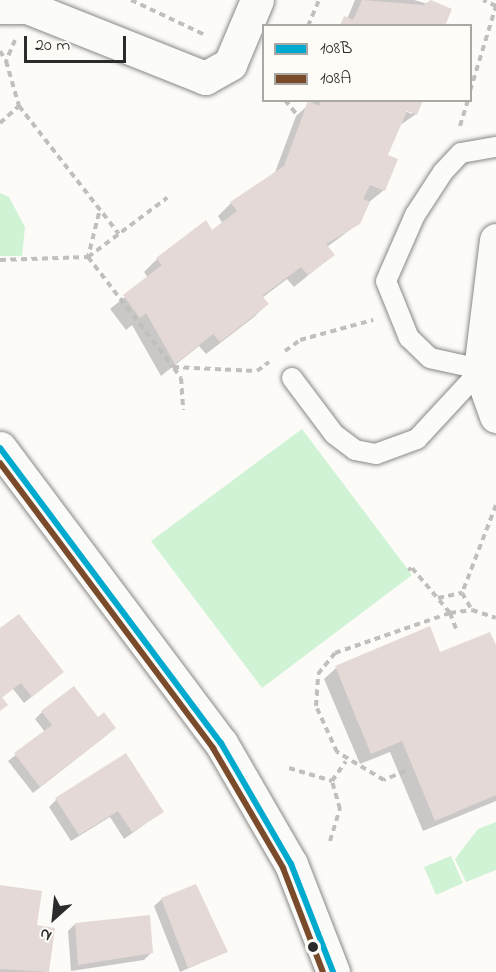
<!DOCTYPE html>
<html>
<head>
<meta charset="utf-8">
<style>
  body { margin:0 }
  #map { position:relative; width:496px; height:972px; overflow:hidden; background:#fcfbf8; font-family:"Indie Flower",sans-serif }
  div>[style] { position:absolute }
  [style*='--x'] { left:calc(var(--x)*1px); top:calc(var(--y)*1px); width:calc(var(--w)*1px); rotate:calc(var(--a)*1deg) }
  .green>* { inset:0; background:#cff3d4 }
  .shadow>* { inset:0; background:#0003 }
  .building>* { inset:0; background:#e5d9d7 }
  .path>* { height:4px; margin-top:-2px; transform-origin:0; background:repeating-linear-gradient(90deg,#c0bfbc 0 6px,transparent 0 10.5px) }
  .roads { filter:drop-shadow(0 0 2px #898987) drop-shadow(0 0 2px #898987) }
  .service>* { height:20px; margin:-10px; padding:0 10px; transform-origin:10px; border-radius:10px; background:#fbfbf9 }
  .minor>* { height:33px; margin:-16.5px; padding:0 16.5px; transform-origin:16.5px; border-radius:16.5px; background:#fbfbf9 }
  .tertiary>* { height:33px; margin:-16.5px; padding:0 16.5px; transform-origin:16.5px; border-radius:16.5px; background:#fbfbf9 }
  .bus-1>* { height:6px; margin:-3px; padding:0 3px; transform-origin:3px; border-radius:3px; background:#00a9ce }
  .bus-2>* { height:6px; margin:-3px; padding:0 3px; transform-origin:3px; border-radius:3px; background:#7a4b2a }
  .dots>* { width:16px; height:16px; translate:-50% -50%; box-sizing:border-box; border:3px solid #fdfcf7; border-radius:50% }
  span { translate:-50% -50%; white-space:nowrap; text-align:center; line-height:1.15; -webkit-text-stroke:6px #fdfcf7; paint-order:stroke }
  .legend { position:absolute; left:262px; top:24px; width:210px; height:78px; box-sizing:border-box; background:#fdfcf7; border:2px solid #a9a8a5; margin:0; padding:8px 10px; list-style:none; font-size:18px; color:#2b2b2b }
  .legend li { display:flex; align-items:center; gap:12px; height:30px }
  .legend b { width:30px; border:2px solid #a9a8a5 }
  .north { position:absolute; left:24px; top:888px; width:60px; height:60px; -webkit-text-stroke:4px #fdfcf7; paint-order:stroke; rotate:207deg; font-size:16px; font-weight:700; line-height:24px; text-align:center; color:#2b2b2b }
  .north::after { content:''; display:block; margin:auto; width:21px; height:27px; background:#2b2b2b; clip-path:polygon(50% 0,100% 100%,50% 72%,0 100%) }
  .scale { position:absolute; left:24px; top:36px; width:102px; height:27px; box-sizing:border-box; border:3px solid #2b2b2b; border-top:0; padding-left:8px; font-size:18px; line-height:21px; white-space:nowrap; color:#2b2b2b; -webkit-text-stroke:4px #fdfcf7; paint-order:stroke }
</style>
</head>
<body>
<div id="map">
  <div class="green">
    <div style="clip-path:polygon(0 193px,9px 197px,25px 227px,22px 256px,0 256px)"></div>
    <div style="clip-path:polygon(302px 429px,412px 575px,262px 688px,151px 541px)"></div>
    <div style="clip-path:polygon(496px 822px,496px 870px,466px 882px,455px 859px,478px 829px)"></div>
    <div style="clip-path:polygon(451px 856px,463px 883px,436px 895px,424px 867px)"></div>
  </div>
  <div class="shadow">
    <div style="clip-path:polygon(355px 0,414px 0,450px 10px,443px 26px,337px 26px,347px 19px)"></div>
    <div style="clip-path:polygon(evenodd,314px 100px,422px 100px,416px 114px,399px 126px,386px 156px,384px 190px,368px 203px,359px 223px,327px 247px,333px 255px,294px 287px,287px 279px,262px 298px,267px 304px,254px 317px,206px 354px,199px 346px,161px 376px,132px 325px,126px 330px,110px 309px,148px 278px,144px 272px,157px 259px,212px 232px,223px 224px,218px 216px,231px 203px,274px 175px,296px 116px,314px 100px,400px 109px,412px 111px,412px 114px,400px 109px)"></div>
    <div style="clip-path:polygon(0 630px,62px 672px,24px 703px,13px 689px,1px 698px,0 710px)"></div>
    <div style="clip-path:polygon(496px 649px,496px 801px,423px 831px,390px 752px,360px 764px,324px 679px,336px 668px)"></div>
    <div style="clip-path:polygon(42px 712px,107px 735px,33px 793px,8px 761px,45px 732px,35px 719px)"></div>
    <div style="clip-path:polygon(56px 800px,162px 812px,124px 839px,110px 817px,71px 841px,49px 807px)"></div>
    <div style="clip-path:polygon(0 886px,35px 926px,54px 929px,47px 972px,0 972px)"></div>
    <div style="clip-path:polygon(162px 899px,226px 952px,180px 972px,154px 906px)"></div>
    <div style="clip-path:polygon(75px 924px,152px 952px,144px 960px,71px 971px,68px 931px)"></div>
  </div>
  <div class="building">
    <div style="clip-path:polygon(362px 0,423px 5px,431px 0,452px 9px,445px 26px,340px 26px,344px 16px,353px 20px)"></div>
    <div style="clip-path:polygon(321px 100px,423px 100px,417px 115px,407px 111px,388px 155px,398px 159px,385px 191px,370px 185px,363px 199px,370px 202px,360px 224px,326px 244px,335px 255px,308px 275px,301px 267px,262px 296px,269px 304px,220px 342px,213px 334px,175px 364px,146px 313px,140px 318px,123px 295px,162px 265px,156px 258px,206px 220px,212px 230px,237px 211px,230px 202px,284px 166px,308px 101px,319px 106px)"></div>
    <div style="clip-path:polygon(19px 614px,64px 672px,32px 697px,21px 683px,2px 697px,8px 705px,0 711px,0 628px)"></div>
    <div style="clip-path:polygon(430px 626px,440px 652px,490px 632px,496px 645px,496px 795px,435px 821px,402px 741px,371px 754px,335px 666px)"></div>
    <div style="clip-path:polygon(74px 686px,98px 717px,104px 712px,116px 728px,40px 787px,14px 753px,52px 725px,41px 711px)"></div>
    <div style="clip-path:polygon(126px 753px,164px 812px,132px 832px,118px 811px,79px 835px,55px 798px)"></div>
    <div style="clip-path:polygon(196px 884px,228px 952px,188px 968px,161px 898px)"></div>
    <div style="clip-path:polygon(0 885px,42px 891px,37px 925px,55px 928px,49px 972px,0 969px)"></div>
    <div style="clip-path:polygon(150px 915px,153px 953px,78px 965px,75px 923px)"></div>
  </div>
  <div class="path">
    <div style="--x:131;--y:0;--w:82;--a:25.3"></div>
    <div style="--x:308;--y:26;--w:28;--a:-67"></div>
    <div style="--x:15;--y:40;--w:23;--a:113"></div>
    <div style="--x:6;--y:61;--w:47;--a:73.9"></div>
    <div style="--x:19;--y:106;--w:162;--a:52"></div>
    <div style="--x:0;--y:51;--w:12;--a:59"></div>
    <div style="--x:470;--y:91;--w:89;--a:-73"></div>
    <div style="--x:496;--y:6;--w:14;--a:-155"></div>
    <div style="--x:285;--y:100;--w:19;--a:51"></div>
    <div style="--x:0;--y:123;--w:25;--a:-42"></div>
    <div style="--x:460;--y:126;--w:27;--a:-73"></div>
    <div style="--x:99;--y:213;--w:45;--a:104"></div>
    <div style="--x:88;--y:257;--w:139;--a:52.3"></div>
    <div style="--x:173;--y:367;--w:84;--a:2.7"></div>
    <div style="--x:257;--y:371;--w:15;--a:-37"></div>
    <div style="--x:0;--y:260;--w:88;--a:-2"></div>
    <div style="--x:88;--y:257;--w:99;--a:-36.8"></div>
    <div style="--x:285;--y:351;--w:19;--a:-36"></div>
    <div style="--x:300;--y:340;--w:76;--a:-15.3"></div>
    <div style="--x:174;--y:368;--w:12;--a:55"></div>
    <div style="--x:181;--y:378;--w:32;--a:86"></div>
    <div style="--x:496;--y:505;--w:94;--a:111.1"></div>
    <div style="--x:462;--y:593;--w:20;--a:60"></div>
    <div style="--x:472;--y:610;--w:25;--a:18"></div>
    <div style="--x:408;--y:570;--w:4;--a:-27"></div>
    <div style="--x:412;--y:568;--w:59;--a:49.8"></div>
    <div style="--x:450;--y:613;--w:19;--a:69"></div>
    <div style="--x:438;--y:598;--w:25;--a:-12"></div>
    <div style="--x:289;--y:768;--w:45;--a:16.8"></div>
    <div style="--x:405;--y:771;--w:23;--a:157"></div>
    <div style="--x:384;--y:780;--w:55;--a:-149.2"></div>
    <div style="--x:337;--y:752;--w:51;--a:-114.5"></div>
    <div style="--x:316;--y:706;--w:32;--a:-86"></div>
    <div style="--x:318;--y:674;--w:27;--a:-51"></div>
    <div style="--x:335;--y:653;--w:122;--a:-19.2"></div>
    <div style="--x:450;--y:613;--w:22;--a:-8"></div>
    <div style="--x:330;--y:841;--w:34;--a:-73"></div>
    <div style="--x:340;--y:809;--w:29;--a:-106"></div>
    <div style="--x:332;--y:781;--w:24;--a:-55"></div>
  </div>
  <div class="roads">
    <div class="service">
      <div style="--x:489;--y:371;--w:60;--a:-167.6"></div>
      <div style="--x:430;--y:358;--w:29;--a:-136"></div>
      <div style="--x:409;--y:338;--w:61;--a:-112"></div>
      <div style="--x:386;--y:281;--w:72;--a:-66.3"></div>
      <div style="--x:415;--y:215;--w:51;--a:-56.9"></div>
      <div style="--x:443;--y:172;--w:26;--a:-47"></div>
      <div style="--x:461;--y:153;--w:36;--a:-10"></div>
      <div style="--x:292;--y:378;--w:70;--a:53.1"></div>
      <div style="--x:334;--y:434;--w:26;--a:37"></div>
      <div style="--x:355;--y:450;--w:21;--a:11"></div>
      <div style="--x:376;--y:454;--w:44;--a:-20.1"></div>
      <div style="--x:417;--y:439;--w:93;--a:-47.2"></div>
    </div>
    <div class="minor">
      <div style="--x:0;--y:7;--w:27;--a:0"></div>
      <div style="--x:27;--y:7;--w:192;--a:21.7"></div>
      <div style="--x:205;--y:78;--w:29;--a:-29"></div>
      <div style="--x:230;--y:64;--w:69;--a:-67.1"></div>
      <div style="--x:496;--y:240;--w:132;--a:97"></div>
      <div style="--x:480;--y:371;--w:48;--a:70.4"></div>
    </div>
    <div class="tertiary">
      <div style="--x:0;--y:448;--w:369;--a:53.2"></div>
      <div style="--x:221;--y:743;--w:140;--a:60"></div>
      <div style="--x:291;--y:864;--w:116;--a:68.7"></div>
    </div>
  </div>
  <div class="bus-1">
    <div style="--x:0;--y:448;--w:369;--a:53.2"></div>
    <div style="--x:221;--y:743;--w:140;--a:60"></div>
    <div style="--x:291;--y:864;--w:116;--a:68.7"></div>
  </div>
  <div class="bus-2">
    <div style="--x:0;--y:463;--w:356;--a:53.2"></div>
    <div style="--x:213;--y:748;--w:139;--a:59.7"></div>
    <div style="--x:283;--y:868;--w:111;--a:69"></div>
  </div>
  <div class="dots">
    <div style="left:313px;top:947px;background:#2b2b2b"></div>
  </div>
  <ul class="legend">
  <li><b style="height:8px;background:#00a9ce"></b>108B</li>
  <li><b style="height:8px;background:#7a4b2a"></b>108A</li>
  </ul>
  <div class="north">N</div>
  <div class="scale">20 m</div>
</div>
</body>
</html>
